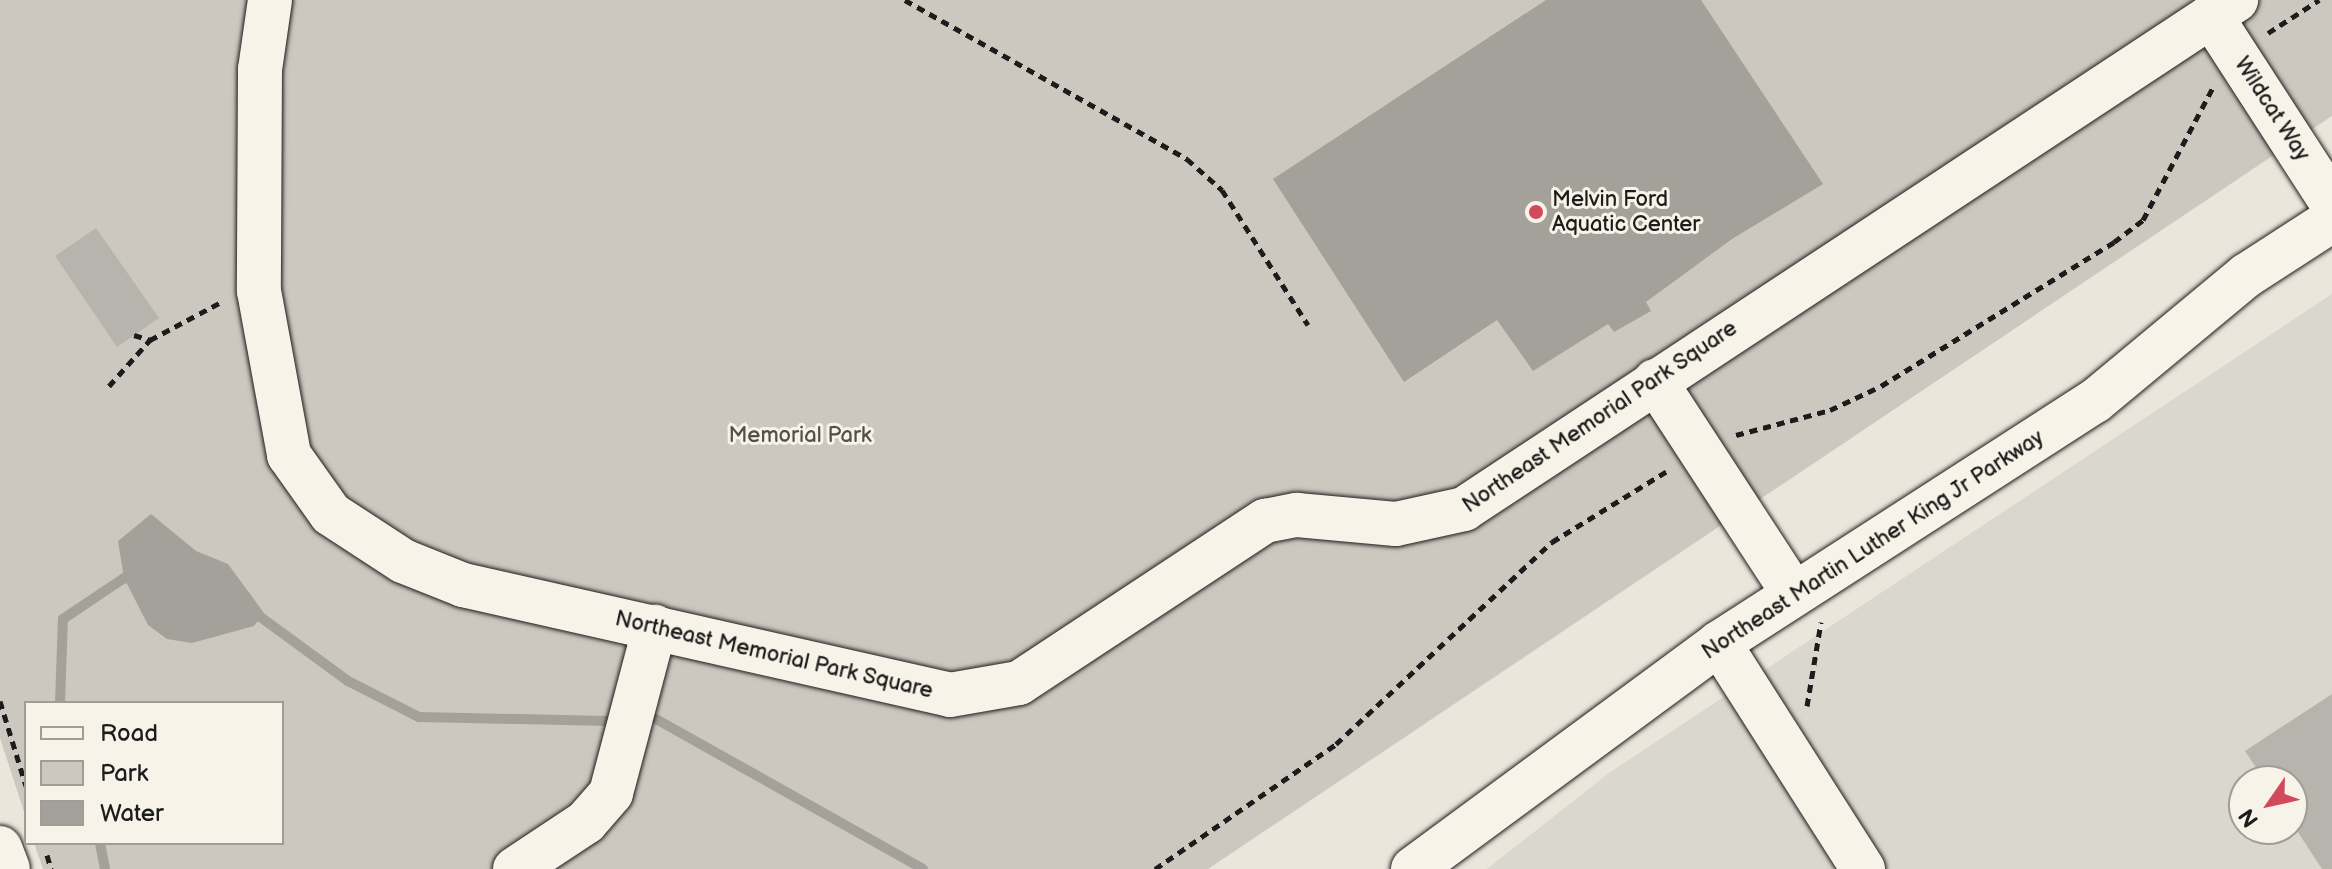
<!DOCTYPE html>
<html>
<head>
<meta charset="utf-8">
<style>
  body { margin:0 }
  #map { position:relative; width:2332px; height:869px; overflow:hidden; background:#eae6dc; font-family:"Balsamiq Sans",sans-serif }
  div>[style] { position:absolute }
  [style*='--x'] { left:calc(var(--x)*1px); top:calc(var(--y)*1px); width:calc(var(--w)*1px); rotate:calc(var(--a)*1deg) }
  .built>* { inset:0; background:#dad7ce }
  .green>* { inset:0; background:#ccc8c0 }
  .water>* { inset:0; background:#a3a19a }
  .stream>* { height:10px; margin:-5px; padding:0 5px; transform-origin:5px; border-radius:5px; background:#a3a19a }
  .building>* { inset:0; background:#b6b4ac }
  .path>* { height:5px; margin-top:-2.5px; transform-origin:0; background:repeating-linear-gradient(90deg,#1c1c1c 0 8px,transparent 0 14px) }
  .roads { filter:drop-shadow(0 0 2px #1c1c1c) drop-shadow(0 0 2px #1c1c1c) }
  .minor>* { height:44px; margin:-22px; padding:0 22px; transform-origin:22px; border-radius:22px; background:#f7f3e8 }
  .dots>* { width:22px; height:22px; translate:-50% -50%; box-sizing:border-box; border:4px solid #f7f3e8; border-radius:50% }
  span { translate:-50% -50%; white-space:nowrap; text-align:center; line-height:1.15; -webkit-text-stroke:6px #f7f3e8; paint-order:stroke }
  .street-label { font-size:22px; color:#1c1c1c }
  .poi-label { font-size:22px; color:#1c1c1c }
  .left { translate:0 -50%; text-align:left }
  .park-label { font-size:22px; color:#51504d }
  .legend { position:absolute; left:24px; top:701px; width:260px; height:144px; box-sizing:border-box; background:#f7f3e8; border:2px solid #9f9d96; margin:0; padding:10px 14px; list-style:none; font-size:24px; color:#1c1c1c }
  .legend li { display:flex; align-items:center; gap:16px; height:40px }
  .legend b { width:40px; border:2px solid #9f9d96 }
  .north { position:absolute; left:2228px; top:765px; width:80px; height:80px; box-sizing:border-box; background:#f7f3e8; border:2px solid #9f9d96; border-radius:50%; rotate:236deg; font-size:22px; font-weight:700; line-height:32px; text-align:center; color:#1c1c1c }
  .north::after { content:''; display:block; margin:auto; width:28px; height:36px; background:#d1495b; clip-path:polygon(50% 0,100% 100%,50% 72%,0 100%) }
</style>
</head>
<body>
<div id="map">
  <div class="built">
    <div style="clip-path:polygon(evenodd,2332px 294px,2332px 869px,1487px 869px,1609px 773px,2332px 294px,2244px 781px,2292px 781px,2292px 829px,2244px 829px,2244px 781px)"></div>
  </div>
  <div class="green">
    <div style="clip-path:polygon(0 0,2332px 0,2332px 116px,1208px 869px,43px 869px,34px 843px,282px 843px,282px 703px,26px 703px,26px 818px,0 738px)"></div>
  </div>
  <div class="water">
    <div style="clip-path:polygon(1546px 0,1701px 0,1823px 184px,1732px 239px,1646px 302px,1651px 311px,1614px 332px,1608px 324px,1533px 371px,1497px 320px,1404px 382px,1273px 179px)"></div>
    <div style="clip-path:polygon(151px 514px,196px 551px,228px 564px,264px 613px,254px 626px,192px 643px,167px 639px,148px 625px,124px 578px,118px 541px)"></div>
  </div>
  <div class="stream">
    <div style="--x:251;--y:610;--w:120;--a:36.2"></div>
    <div style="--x:348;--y:681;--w:80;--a:26.9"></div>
    <div style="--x:419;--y:717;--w:189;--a:1.2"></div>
    <div style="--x:60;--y:703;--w:84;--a:-88"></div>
    <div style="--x:63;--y:619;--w:73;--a:-33.9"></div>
    <div style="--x:124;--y:578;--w:11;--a:10"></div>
    <div style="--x:656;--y:719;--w:306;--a:29.3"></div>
    <div style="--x:100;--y:843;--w:26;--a:79"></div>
  </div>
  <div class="building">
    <div style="clip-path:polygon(96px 228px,159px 318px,117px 347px,55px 256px)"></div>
    <div style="clip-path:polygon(2332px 694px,2332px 869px,2322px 869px,2292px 823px,2292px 781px,2265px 781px,2245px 751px)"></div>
  </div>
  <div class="path">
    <div style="--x:905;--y:0;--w:324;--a:29.4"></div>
    <div style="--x:1187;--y:159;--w:47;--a:41.5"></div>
    <div style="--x:1222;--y:190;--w:160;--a:57.5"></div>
    <div style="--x:2268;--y:33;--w:61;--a:-32.9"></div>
    <div style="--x:134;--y:335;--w:17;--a:17"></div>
    <div style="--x:109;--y:386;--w:62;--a:-48.3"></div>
    <div style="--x:150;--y:340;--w:83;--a:-28.1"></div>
    <div style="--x:1736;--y:435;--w:97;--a:-14.9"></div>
    <div style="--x:1830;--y:410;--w:56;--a:-25.2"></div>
    <div style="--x:1881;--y:386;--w:274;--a:-31.7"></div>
    <div style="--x:2114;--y:242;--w:36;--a:-37"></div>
    <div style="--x:2143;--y:220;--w:150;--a:-62.2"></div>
    <div style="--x:0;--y:701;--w:89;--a:73"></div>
    <div style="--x:1807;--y:706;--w:85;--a:-80.5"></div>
    <div style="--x:47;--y:855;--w:15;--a:74"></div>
    <div style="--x:1155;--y:869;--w:220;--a:-34.6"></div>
    <div style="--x:1336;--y:744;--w:296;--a:-43.1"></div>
    <div style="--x:1552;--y:542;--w:135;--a:-31.7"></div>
  </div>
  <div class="roads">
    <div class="minor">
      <div style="--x:270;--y:0;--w:70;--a:98.2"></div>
      <div style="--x:260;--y:69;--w:222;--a:90.3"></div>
      <div style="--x:259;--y:291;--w:167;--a:79.6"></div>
      <div style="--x:289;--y:455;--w:72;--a:54.6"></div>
      <div style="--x:331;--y:514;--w:86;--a:33.1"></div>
      <div style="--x:403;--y:561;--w:65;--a:21.8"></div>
      <div style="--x:463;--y:585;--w:499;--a:12.7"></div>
      <div style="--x:950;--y:695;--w:70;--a:-9.9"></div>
      <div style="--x:1019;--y:683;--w:295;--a:-33.4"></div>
      <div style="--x:1265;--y:521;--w:33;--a:-11"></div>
      <div style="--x:1297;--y:515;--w:99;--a:5.2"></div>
      <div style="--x:1396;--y:524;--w:70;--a:-12.4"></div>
      <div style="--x:1464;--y:509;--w:925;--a:-33.4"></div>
      <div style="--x:2211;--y:16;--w:223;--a:57.1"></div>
      <div style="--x:1655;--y:381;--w:253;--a:56.9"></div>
      <div style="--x:1719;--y:643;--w:268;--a:57.5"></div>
      <div style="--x:0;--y:848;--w:22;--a:69"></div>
      <div style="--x:515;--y:869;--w:85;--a:-33.5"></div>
      <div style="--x:586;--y:822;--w:38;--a:-49"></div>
      <div style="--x:611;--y:793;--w:172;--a:-75.2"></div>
      <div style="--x:1413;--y:869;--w:380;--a:-36.4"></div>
      <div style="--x:1719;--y:643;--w:447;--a:-32.8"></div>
      <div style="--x:2095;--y:401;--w:197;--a:-39.7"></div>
      <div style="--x:2247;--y:275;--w:101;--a:-32.9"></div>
    </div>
  </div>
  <div class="dots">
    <div style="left:1536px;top:212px;background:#d1495b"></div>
  </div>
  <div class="street-label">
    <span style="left:2272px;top:109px;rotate:57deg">Wildcat Way</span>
    <span style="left:1600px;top:417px;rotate:-34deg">Northeast Memorial Park Square</span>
    <span style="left:1873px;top:545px;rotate:-33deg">Northeast Martin Luther King Jr Parkway</span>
    <span style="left:774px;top:655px;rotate:13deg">Northeast Memorial Park Square</span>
  </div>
  <div class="poi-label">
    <span class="left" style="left:1552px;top:212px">Melvin Ford<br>Aquatic Center</span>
  </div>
  <div class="park-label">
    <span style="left:800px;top:436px">Memorial Park</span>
  </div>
  <ul class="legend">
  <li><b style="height:10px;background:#f7f3e8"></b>Road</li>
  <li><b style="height:22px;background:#ccc8c0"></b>Park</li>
  <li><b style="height:22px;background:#a3a19a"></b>Water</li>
  </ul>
  <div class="north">N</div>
</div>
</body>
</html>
